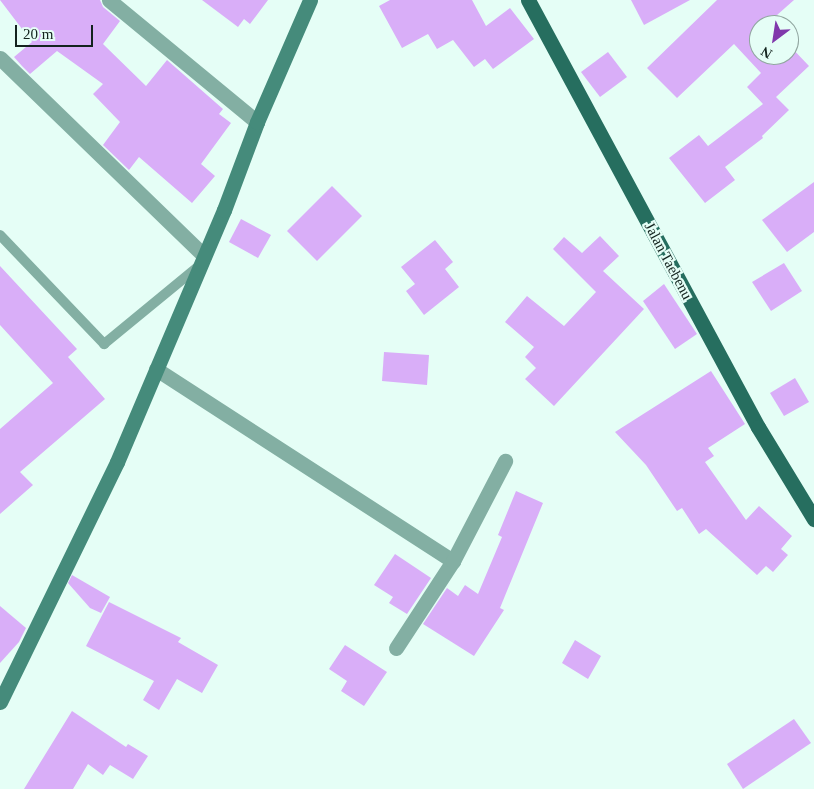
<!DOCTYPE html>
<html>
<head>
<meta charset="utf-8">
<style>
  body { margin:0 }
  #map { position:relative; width:814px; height:789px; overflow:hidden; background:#e5fef6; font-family:Georgia,serif }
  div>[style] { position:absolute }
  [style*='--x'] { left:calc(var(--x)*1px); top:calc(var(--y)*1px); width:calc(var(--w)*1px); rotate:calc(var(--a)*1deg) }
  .building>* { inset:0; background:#d9aef8 }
  .lane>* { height:10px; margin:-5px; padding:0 5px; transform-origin:5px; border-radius:5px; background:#83afa3 }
  .street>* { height:15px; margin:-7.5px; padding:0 7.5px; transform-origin:7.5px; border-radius:7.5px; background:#83afa3 }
  .secondary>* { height:15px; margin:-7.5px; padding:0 7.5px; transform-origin:7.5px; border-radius:7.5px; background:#458b7b }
  .primary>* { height:15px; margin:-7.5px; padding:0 7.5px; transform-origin:7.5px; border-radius:7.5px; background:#266e5f }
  span { translate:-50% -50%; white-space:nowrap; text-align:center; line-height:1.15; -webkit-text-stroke:4.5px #e5fef6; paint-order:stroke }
  .street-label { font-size:15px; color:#13231e }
  .north { position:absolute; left:749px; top:15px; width:50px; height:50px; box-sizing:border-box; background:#e5fef6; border:1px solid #91a6a0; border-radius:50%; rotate:211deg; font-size:14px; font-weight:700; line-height:20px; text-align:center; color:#13231e }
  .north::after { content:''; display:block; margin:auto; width:18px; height:22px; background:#8038ab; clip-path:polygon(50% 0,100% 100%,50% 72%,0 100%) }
  .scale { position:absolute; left:15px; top:25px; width:78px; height:22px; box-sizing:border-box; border:2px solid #13231e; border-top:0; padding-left:6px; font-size:15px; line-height:18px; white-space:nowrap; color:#13231e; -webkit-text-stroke:4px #e5fef6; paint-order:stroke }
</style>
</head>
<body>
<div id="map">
  <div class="building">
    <div style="clip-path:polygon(0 0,100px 0,103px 7px,120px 21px,103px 44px,146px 86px,167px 60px,223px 109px,219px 114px,231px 123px,201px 164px,215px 176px,192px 203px,139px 157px,129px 170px,103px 145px,120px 122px,93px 94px,103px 84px,57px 51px,30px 74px,22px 66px,14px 57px,32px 42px)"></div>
    <div style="clip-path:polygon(202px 0,268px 0,250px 24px,244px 19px,238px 27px)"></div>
    <div style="clip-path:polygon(390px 0,472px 0,486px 26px,510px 8px,534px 39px,493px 69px,485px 59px,474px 67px,453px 40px,437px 49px,428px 34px,402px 48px,379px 6px)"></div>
    <div style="clip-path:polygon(631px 0,690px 0,644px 25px)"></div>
    <div style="clip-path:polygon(717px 0,794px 0,768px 23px,770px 25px,759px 25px,759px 55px,789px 55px,789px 45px,809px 66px,776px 97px,789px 110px,762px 136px,763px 138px,725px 167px,735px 180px,705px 203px,669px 158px,699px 135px,708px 146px,763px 104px,747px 87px,761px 73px,734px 44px,677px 98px,647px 68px)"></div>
    <div style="clip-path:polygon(608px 52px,627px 77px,600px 97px,581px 72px)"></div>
    <div style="clip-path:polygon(814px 182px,814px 232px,787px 252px,762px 220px)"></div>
    <div style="clip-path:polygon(332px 186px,362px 216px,317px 261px,287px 231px)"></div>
    <div style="clip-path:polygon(241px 219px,271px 235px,258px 258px,229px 242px)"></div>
    <div style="clip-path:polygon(600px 236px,619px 256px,603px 271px,644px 309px,554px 406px,525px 379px,536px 368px,525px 357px,534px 347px,505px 322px,527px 296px,564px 326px,596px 292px,553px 249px,564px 237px,582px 253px)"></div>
    <div style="clip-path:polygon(435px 240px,453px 262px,445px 269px,459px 287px,424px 315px,406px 291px,415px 284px,401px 267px)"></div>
    <div style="clip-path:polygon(784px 263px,802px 291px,771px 311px,752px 282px)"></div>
    <div style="clip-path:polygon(0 266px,77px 349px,68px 357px,105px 399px,20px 472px,33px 485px,0 514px,0 429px,53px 383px,0 325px)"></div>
    <div style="clip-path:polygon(664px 284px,697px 334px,675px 349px,643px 301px)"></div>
    <div style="clip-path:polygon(384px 352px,429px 355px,427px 385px,382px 381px)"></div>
    <div style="clip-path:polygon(711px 371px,745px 424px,708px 448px,714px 456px,705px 462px,746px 520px,759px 506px,792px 536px,781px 549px,788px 555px,773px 572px,766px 566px,757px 575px,706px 529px,699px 534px,682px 508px,677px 511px,646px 465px,615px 432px)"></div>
    <div style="clip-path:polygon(795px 378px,809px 402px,784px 416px,770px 393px)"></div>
    <div style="clip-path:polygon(516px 491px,543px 503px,500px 608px,504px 610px,474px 656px,423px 624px,447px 588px,458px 596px,465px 585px,478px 594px,502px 537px,498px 535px)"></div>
    <div style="clip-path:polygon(395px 554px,431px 578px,407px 614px,389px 603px,393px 597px,374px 585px)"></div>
    <div style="clip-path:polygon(72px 575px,110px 597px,101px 613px,90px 608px,68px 583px)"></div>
    <div style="clip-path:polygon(109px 602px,181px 638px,178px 642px,218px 665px,202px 693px,177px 679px,159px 710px,143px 700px,154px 681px,86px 646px)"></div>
    <div style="clip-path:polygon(0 606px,26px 628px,19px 642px,0 663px)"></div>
    <div style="clip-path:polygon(575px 640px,601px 656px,588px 679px,562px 663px)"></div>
    <div style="clip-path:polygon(345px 645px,387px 672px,364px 706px,341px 691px,347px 681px,329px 669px)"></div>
    <div style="clip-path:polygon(72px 711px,126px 747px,128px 744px,148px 756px,133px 779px,110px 765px,103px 775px,88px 764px,73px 789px,24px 789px)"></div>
    <div style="clip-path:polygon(794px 719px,811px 743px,743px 789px,727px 764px)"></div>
  </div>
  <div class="lane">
    <div style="--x:0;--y:235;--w:151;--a:46.3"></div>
    <div style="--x:104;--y:344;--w:123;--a:-39.4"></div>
  </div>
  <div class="street">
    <div style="--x:109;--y:0;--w:192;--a:39.5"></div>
    <div style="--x:0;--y:58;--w:284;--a:44.1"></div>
    <div style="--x:156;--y:369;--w:354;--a:32.9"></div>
    <div style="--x:396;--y:648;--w:104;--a:-56.8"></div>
    <div style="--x:453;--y:561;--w:113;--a:-62.5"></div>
  </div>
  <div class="secondary">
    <div style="--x:0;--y:702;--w:267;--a:-64"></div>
    <div style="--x:117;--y:462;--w:274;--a:-67"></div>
    <div style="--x:224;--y:210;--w:94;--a:-69.4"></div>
    <div style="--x:257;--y:122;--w:133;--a:-66.5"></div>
  </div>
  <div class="primary">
    <div style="--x:528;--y:0;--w:485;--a:61.7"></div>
    <div style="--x:758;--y:427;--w:108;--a:58.7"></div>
  </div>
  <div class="street-label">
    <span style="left:668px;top:261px;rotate:62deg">Jalan Taebenu</span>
  </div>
  <div class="north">N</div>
  <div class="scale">20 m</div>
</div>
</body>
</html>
